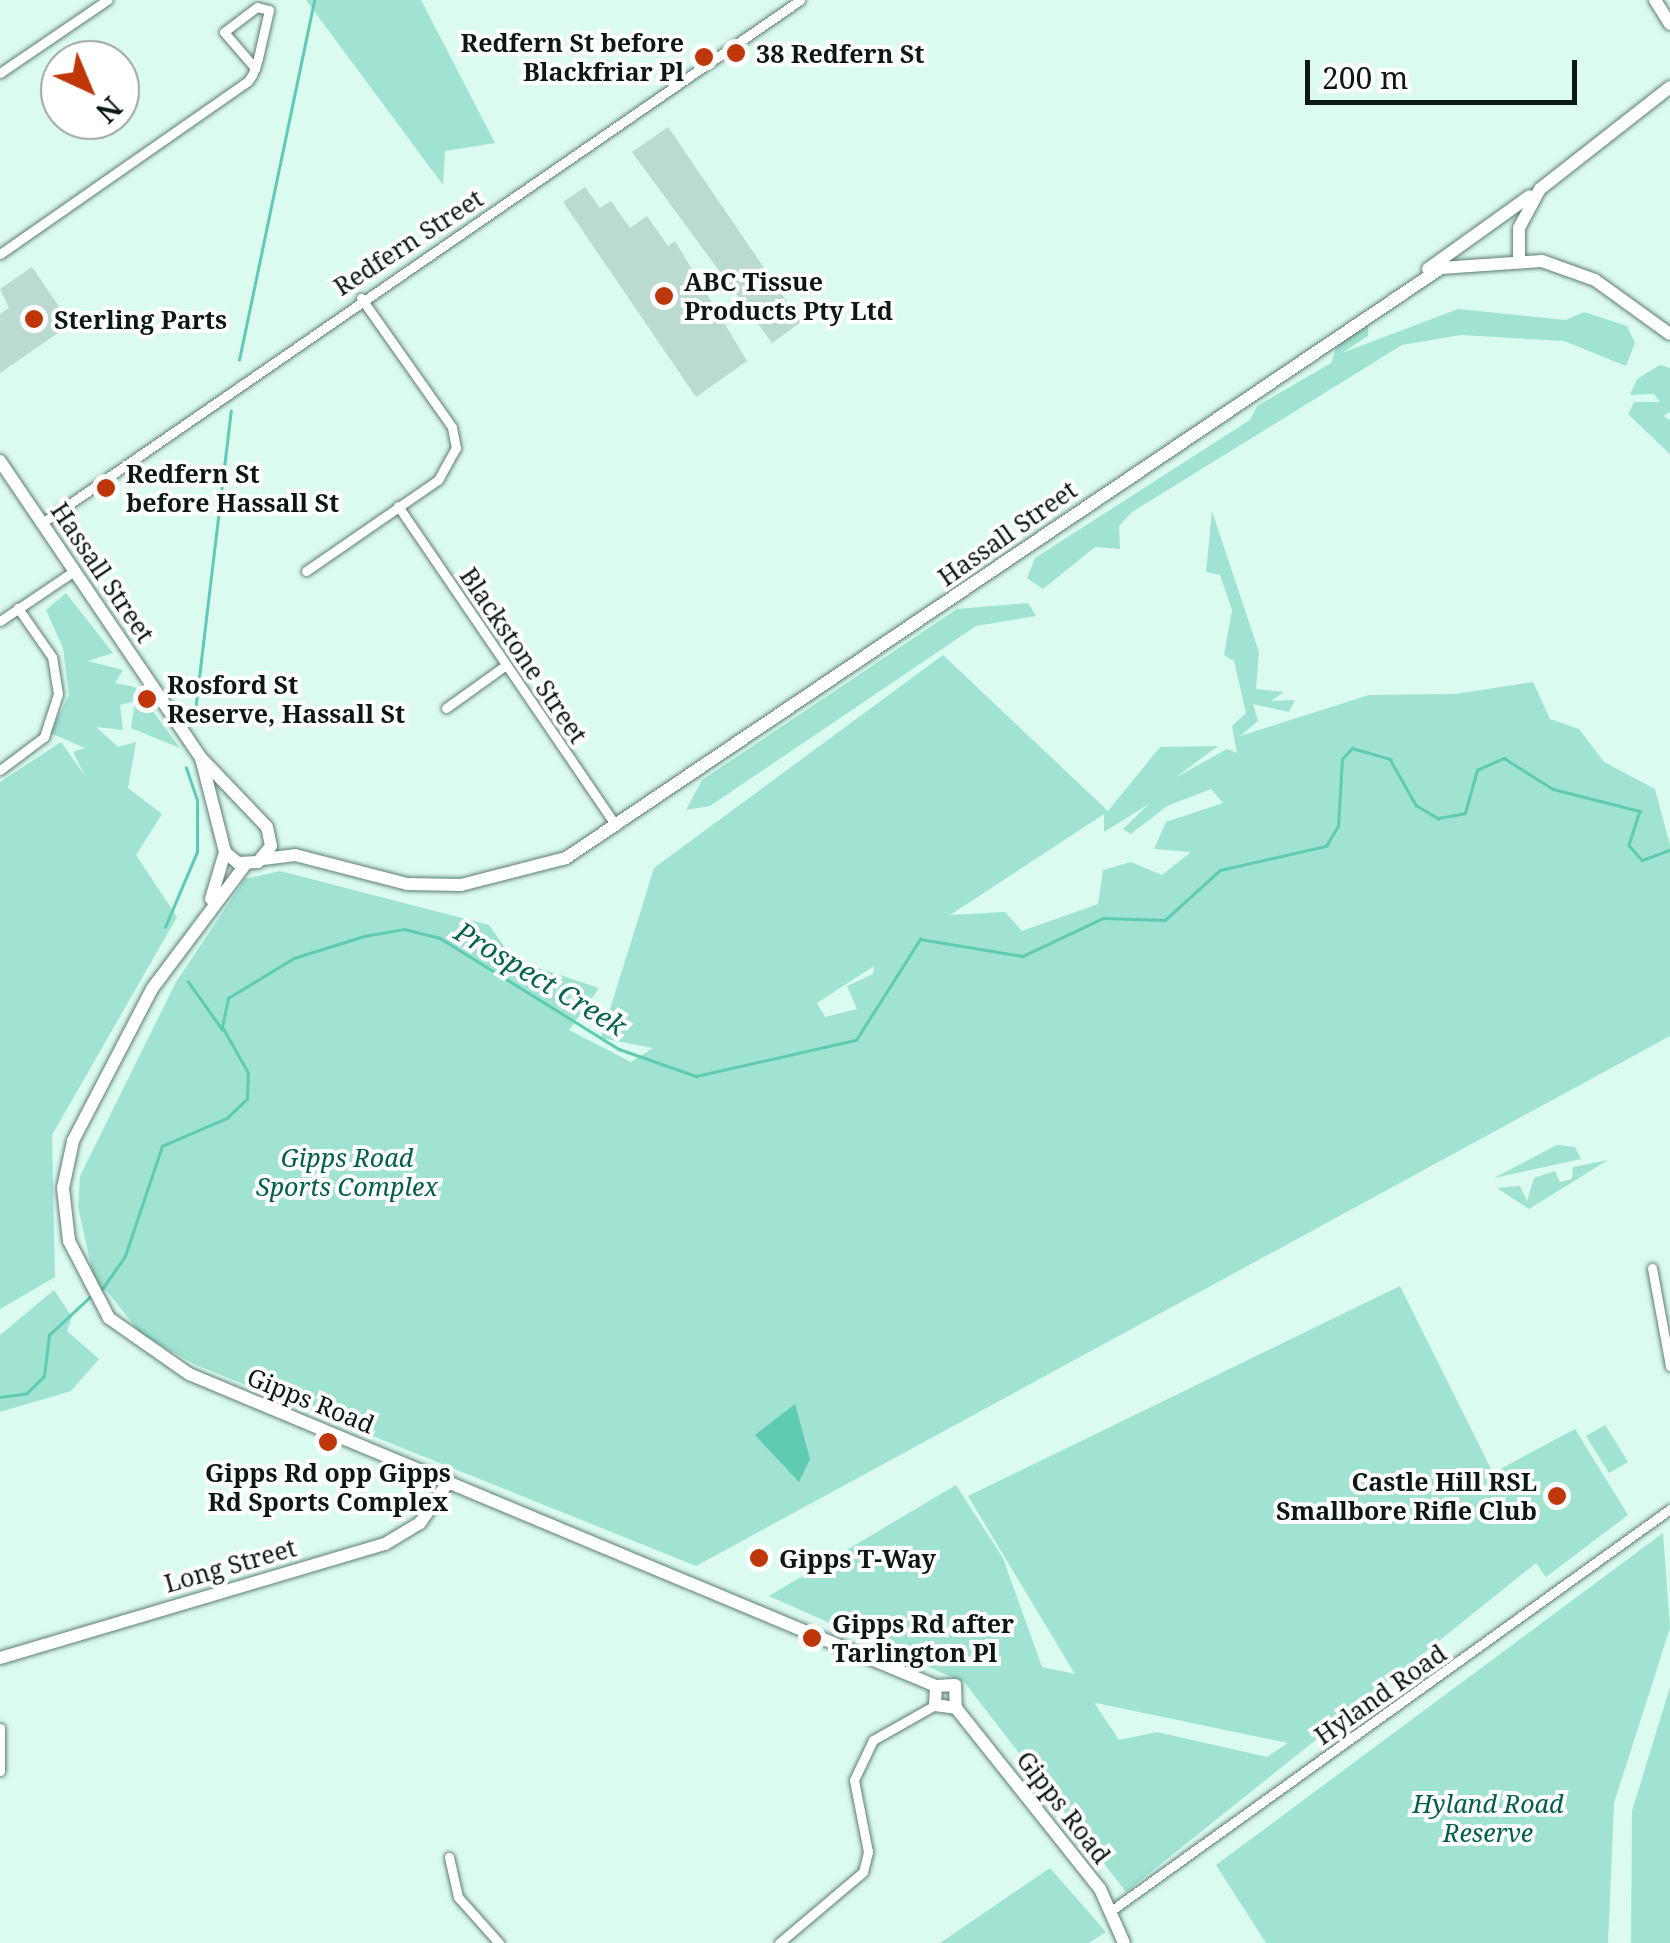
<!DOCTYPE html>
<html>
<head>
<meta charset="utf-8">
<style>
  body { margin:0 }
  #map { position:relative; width:1670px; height:1943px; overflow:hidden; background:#dbfbf1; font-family:"Noto Serif",serif }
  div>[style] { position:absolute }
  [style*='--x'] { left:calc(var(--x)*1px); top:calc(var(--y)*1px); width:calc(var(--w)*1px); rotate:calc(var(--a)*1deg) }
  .green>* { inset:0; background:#a0e3d0 }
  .water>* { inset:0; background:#5fcbb0 }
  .stream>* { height:2.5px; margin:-1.25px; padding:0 1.25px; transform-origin:1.25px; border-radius:1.25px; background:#5fcbb0 }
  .building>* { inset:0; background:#bbdad1 }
  .roads { filter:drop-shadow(0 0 2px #5f7c73) drop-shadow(0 0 2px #5f7c73) }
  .street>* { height:9px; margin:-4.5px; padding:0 4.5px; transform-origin:4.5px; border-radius:4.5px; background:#fff }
  .secondary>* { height:12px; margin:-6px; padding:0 6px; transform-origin:6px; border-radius:6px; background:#fff }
  .dots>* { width:28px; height:28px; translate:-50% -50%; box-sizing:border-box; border:5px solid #fff; border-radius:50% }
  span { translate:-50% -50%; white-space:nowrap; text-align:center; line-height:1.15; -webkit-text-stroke:8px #fff; paint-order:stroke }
  .poi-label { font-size:25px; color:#0c1814; font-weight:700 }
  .right { translate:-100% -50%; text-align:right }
  .left { translate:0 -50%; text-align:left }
  .street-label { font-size:25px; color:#0c1814 }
  .park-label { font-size:25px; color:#005f4e; font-style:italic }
  .water-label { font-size:28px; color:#076352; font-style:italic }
  .north { position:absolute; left:40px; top:40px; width:100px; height:100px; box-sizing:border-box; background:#fff; border:2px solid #9ea3a1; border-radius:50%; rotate:136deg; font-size:28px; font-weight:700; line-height:40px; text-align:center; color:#0c1814 }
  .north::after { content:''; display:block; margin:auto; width:35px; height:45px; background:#bf3709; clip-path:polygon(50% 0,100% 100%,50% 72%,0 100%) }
  .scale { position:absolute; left:1305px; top:60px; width:272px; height:45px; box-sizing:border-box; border:5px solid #0c1814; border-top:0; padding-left:12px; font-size:30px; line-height:35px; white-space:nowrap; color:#0c1814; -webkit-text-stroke:8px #fff; paint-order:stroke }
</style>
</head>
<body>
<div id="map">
  <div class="green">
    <div style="clip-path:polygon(306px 0,421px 0,495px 143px,445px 151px,443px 185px)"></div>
    <div style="clip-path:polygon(1458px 309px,1566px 320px,1584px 312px,1627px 326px,1635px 343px,1626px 366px,1564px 341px,1461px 335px,1402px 345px,1132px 512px,1119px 526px,1120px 549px,1095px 547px,1043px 589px,1027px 578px,1035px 558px,1250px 420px,1257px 406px,1331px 363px,1337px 346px,1368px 324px,1368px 336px,1342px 353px)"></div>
    <div style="clip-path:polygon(1660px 365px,1670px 368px,1670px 412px,1663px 416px,1670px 420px,1670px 454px,1628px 414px,1634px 402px,1660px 402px,1654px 394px,1630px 395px,1637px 379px)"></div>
    <div style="clip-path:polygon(evenodd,1212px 511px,1259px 652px,1256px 689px,1284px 692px,1271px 701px,1295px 700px,1289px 712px,1253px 704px,1258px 721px,1240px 736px,1369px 695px,1456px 694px,1533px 682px,1550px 719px,1579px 729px,1604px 762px,1655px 789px,1670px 845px,1670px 1036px,696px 1566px,196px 1365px,141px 1334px,106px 1290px,97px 1292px,78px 1207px,80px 1176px,176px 982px,245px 879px,280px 871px,489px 925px,514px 960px,599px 988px,569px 1030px,631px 1062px,653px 1048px,601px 1038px,654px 868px,943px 655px,1108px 811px,1160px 747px,1218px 746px,1175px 778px,1227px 749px,1237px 753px,1232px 726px,1246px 713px,1234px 661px,1224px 655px,1232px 610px,1220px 575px,1206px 572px,1212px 511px,1211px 789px,1223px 803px,1166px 822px,1154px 849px,1191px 852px,1162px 875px,1131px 862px,1103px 870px,1098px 904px,1022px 931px,1005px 912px,950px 915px,1104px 814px,1104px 832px,1149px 804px,1123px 829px,1131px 834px,1167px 806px,1211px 789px,1212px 511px,874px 966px,873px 974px,847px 986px,857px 1009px,825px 1017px,817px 1003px,874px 966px)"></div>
    <div style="clip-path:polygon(66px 593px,113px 653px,88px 661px,123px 670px,115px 683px,135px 687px,180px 748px,131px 728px,135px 701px,120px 705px,123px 730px,96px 727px,118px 747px,136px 742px,128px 788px,162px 814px,136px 855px,177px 917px,52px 1135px,55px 1277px,0 1309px,0 782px,61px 742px,85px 776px,73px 752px,85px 748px,50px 733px,69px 695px,63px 648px,46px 610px)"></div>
    <div style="clip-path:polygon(1028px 603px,1036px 616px,976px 626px,710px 806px,686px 810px,702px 780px,957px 609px)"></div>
    <div style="clip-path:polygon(1557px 1145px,1575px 1147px,1581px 1159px,1494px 1178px)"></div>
    <div style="clip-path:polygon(1608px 1160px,1529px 1209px,1497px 1188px,1520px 1186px,1527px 1201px,1534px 1178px,1555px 1171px,1560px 1182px,1572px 1179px,1573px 1167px)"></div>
    <div style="clip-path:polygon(evenodd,1400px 1286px,1493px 1473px,1575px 1429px,1628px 1515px,1546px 1577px,1536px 1563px,1126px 1892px,965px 1683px,769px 1596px,956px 1485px,1003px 1558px,1042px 1667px,1075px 1674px,968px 1496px,1400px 1286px,1095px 1704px,1096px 1703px,1288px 1743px,1267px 1757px,1157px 1732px,1119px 1740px,1095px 1704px)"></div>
    <div style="clip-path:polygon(54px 1290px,72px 1317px,67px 1331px,99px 1359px,71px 1391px,0 1412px,0 1335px)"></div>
    <div style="clip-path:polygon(1605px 1425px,1628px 1462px,1609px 1473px,1586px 1436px)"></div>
    <div style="clip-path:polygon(1663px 1533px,1670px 1628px,1614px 1803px,1608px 1943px,1266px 1943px,1216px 1865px)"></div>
    <div style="clip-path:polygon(1670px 1687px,1670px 1943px,1631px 1943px,1632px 1811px)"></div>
    <div style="clip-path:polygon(1050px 1868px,1106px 1932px,1089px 1943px,940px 1943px)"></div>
  </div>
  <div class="water">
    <div style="clip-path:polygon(795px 1404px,810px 1459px,799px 1482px,755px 1435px)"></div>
  </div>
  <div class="stream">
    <div style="--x:239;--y:360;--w:368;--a:-78.2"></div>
    <div style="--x:195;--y:711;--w:302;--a:-83.2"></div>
    <div style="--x:165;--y:927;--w:82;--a:-66.9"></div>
    <div style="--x:197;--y:852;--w:52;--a:-90"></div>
    <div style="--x:197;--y:800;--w:34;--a:-109"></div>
    <div style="--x:188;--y:981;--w:59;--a:54.7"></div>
    <div style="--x:100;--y:1292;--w:44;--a:-55.2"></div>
    <div style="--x:125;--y:1256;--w:116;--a:-71.4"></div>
    <div style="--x:162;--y:1146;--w:71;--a:-23.3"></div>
    <div style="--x:227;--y:1118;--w:28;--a:-44"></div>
    <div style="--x:247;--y:1099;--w:26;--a:-88"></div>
    <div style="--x:248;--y:1073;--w:53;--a:-119.5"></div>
    <div style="--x:222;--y:1027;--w:30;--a:-78"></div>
    <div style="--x:228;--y:998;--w:77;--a:-31.2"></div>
    <div style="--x:294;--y:958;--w:73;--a:-17.4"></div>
    <div style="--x:364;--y:936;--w:41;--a:-9.9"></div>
    <div style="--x:404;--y:929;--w:37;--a:14"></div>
    <div style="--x:440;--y:938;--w:211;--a:31.8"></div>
    <div style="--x:619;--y:1049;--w:82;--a:19.3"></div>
    <div style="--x:696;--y:1076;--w:164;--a:-12.7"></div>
    <div style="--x:856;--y:1040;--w:120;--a:-57.6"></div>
    <div style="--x:920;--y:939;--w:104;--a:9.4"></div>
    <div style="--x:1023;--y:956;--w:89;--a:-25.4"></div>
    <div style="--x:1103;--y:918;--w:62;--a:1.8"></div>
    <div style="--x:1165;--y:920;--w:74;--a:-42.3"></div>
    <div style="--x:1220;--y:870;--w:109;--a:-12.8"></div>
    <div style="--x:1326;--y:846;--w:23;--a:-59"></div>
    <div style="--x:1338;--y:826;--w:67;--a:-86.6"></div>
    <div style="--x:1342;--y:759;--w:15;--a:-48"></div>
    <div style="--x:1352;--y:748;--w:40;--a:16"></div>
    <div style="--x:1390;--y:759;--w:53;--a:60.5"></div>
    <div style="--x:1416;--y:805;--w:26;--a:31"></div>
    <div style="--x:1438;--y:818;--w:27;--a:-10"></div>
    <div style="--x:1465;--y:813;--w:45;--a:-74.4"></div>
    <div style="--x:1477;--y:770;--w:30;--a:-24"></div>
    <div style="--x:1504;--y:758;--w:58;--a:32.3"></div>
    <div style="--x:1553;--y:789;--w:90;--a:14.2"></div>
    <div style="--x:1640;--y:811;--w:36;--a:108"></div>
    <div style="--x:1629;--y:845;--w:20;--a:49"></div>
    <div style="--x:1642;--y:860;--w:30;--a:-20"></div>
    <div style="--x:0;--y:1397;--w:27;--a:-8"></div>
    <div style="--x:27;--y:1393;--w:24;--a:-45"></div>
    <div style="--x:44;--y:1376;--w:41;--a:-83"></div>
    <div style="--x:49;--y:1335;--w:59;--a:-42.9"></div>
  </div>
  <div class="building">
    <div style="clip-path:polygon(668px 127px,801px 322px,772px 343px,632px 152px)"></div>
    <div style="clip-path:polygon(585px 187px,600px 208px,611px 201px,630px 228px,647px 216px,668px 246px,675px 241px,747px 361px,696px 397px,563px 202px)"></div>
    <div style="clip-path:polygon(32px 267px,71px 324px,0 373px,0 314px,9px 308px,0 289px)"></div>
  </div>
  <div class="roads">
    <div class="street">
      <div style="--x:0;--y:73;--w:130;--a:-34.3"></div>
      <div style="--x:0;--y:254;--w:302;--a:-34.9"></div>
      <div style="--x:248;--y:81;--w:7;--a:-56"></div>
      <div style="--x:252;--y:75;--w:8;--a:-67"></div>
      <div style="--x:255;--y:68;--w:10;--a:-73"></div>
      <div style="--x:258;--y:58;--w:49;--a:-77.1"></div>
      <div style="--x:269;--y:10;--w:12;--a:-166"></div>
      <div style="--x:257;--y:7;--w:41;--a:142.9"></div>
      <div style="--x:224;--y:32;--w:48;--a:49.3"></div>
      <div style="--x:398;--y:506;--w:387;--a:55.7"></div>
      <div style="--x:42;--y:523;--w:921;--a:-34.6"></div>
      <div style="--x:306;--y:571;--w:160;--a:-34.6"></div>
      <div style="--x:438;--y:480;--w:37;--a:-61"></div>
      <div style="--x:456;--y:448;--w:21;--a:-101"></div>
      <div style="--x:452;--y:427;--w:158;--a:-125.2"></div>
      <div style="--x:0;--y:621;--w:89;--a:-34"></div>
      <div style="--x:446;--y:708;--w:74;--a:-35.6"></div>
      <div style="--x:0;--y:770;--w:55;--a:-36.9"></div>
      <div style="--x:44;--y:737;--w:45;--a:-72"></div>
      <div style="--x:58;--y:694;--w:37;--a:-99"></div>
      <div style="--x:52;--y:657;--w:60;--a:-124.8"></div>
      <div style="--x:1652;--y:1268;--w:100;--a:79.6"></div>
      <div style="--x:0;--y:1728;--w:43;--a:90"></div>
      <div style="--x:449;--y:1857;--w:41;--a:77.3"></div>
      <div style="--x:458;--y:1897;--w:62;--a:48.3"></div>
      <div style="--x:1112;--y:1910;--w:687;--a:-35.7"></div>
      <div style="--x:779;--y:1943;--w:110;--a:-40.2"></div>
      <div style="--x:863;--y:1872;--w:21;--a:-76"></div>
      <div style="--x:868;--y:1852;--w:73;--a:-101"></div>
      <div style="--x:854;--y:1780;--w:44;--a:-64.6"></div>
      <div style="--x:873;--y:1740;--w:71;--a:-29.4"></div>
    </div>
    <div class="secondary">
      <div style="--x:1655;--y:0;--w:28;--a:58"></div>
      <div style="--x:1519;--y:258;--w:30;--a:-90"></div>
      <div style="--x:1519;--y:228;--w:44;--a:-61.7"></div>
      <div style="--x:1540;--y:189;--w:165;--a:-38.1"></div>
      <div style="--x:1428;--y:269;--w:125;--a:-35.6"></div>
      <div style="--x:0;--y:461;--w:359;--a:55.9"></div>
      <div style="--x:201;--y:758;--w:95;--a:46.3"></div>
      <div style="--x:267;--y:827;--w:19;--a:78"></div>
      <div style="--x:271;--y:846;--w:21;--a:129"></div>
      <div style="--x:258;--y:862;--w:20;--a:177"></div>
      <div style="--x:238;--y:863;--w:17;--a:-140"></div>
      <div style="--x:225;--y:852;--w:97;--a:-104.3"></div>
      <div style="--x:263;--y:859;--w:32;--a:-7"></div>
      <div style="--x:295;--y:855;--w:116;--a:14.5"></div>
      <div style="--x:407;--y:884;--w:54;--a:1.1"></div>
      <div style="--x:461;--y:885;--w:108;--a:-14.4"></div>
      <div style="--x:566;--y:858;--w:1055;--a:-33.99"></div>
      <div style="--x:1441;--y:268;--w:101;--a:-4"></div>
      <div style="--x:1542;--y:261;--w:56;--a:19.7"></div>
      <div style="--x:1595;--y:280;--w:92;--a:35.8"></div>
      <div style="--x:245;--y:865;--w:155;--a:126.9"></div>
      <div style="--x:152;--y:989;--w:171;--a:117.5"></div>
      <div style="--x:73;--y:1141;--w:48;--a:102"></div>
      <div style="--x:63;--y:1188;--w:53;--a:83.5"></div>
      <div style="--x:69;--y:1241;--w:87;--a:62.5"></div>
      <div style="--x:109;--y:1318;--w:98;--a:35"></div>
      <div style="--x:189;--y:1374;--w:810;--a:22.67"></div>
      <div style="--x:211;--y:899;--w:49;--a:-73.4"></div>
      <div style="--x:0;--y:1658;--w:402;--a:-16.5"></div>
      <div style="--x:385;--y:1544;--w:41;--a:-31"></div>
      <div style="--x:420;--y:1523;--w:51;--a:-55.4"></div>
      <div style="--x:936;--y:1686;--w:19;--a:-3"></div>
      <div style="--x:955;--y:1685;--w:23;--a:88"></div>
      <div style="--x:936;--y:1686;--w:19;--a:93"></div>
      <div style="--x:935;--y:1705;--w:21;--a:8"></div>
      <div style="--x:956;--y:1708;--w:231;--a:51.5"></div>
      <div style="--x:1100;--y:1889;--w:59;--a:66"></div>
    </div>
  </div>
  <div class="dots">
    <div style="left:736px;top:53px;background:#bf3709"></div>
    <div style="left:704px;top:57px;background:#bf3709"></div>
    <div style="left:664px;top:296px;background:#bf3709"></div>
    <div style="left:34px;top:319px;background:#bf3709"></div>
    <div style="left:106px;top:488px;background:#bf3709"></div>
    <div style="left:147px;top:699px;background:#bf3709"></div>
    <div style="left:328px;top:1442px;background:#bf3709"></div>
    <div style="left:1557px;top:1496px;background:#bf3709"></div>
    <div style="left:759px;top:1558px;background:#bf3709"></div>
    <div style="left:812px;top:1638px;background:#bf3709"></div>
  </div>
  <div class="poi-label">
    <span class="right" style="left:684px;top:57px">Redfern St before<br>Blackfriar Pl</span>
    <span class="left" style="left:756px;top:53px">38 Redfern St</span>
    <span class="left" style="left:684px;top:296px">ABC Tissue<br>Products Pty Ltd</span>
    <span class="left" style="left:54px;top:319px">Sterling Parts</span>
    <span class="left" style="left:126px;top:488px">Redfern St<br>before Hassall St</span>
    <span class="left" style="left:167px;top:699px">Rosford St<br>Reserve, Hassall St</span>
    <span style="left:328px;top:1487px">Gipps Rd opp Gipps<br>Rd Sports Complex</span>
    <span class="right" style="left:1537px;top:1496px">Castle Hill RSL<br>Smallbore Rifle Club</span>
    <span class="left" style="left:779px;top:1558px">Gipps T-Way</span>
    <span class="left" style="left:832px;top:1638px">Gipps Rd after<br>Tarlington Pl</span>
  </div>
  <div class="street-label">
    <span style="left:408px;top:242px;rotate:-33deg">Redfern Street</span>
    <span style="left:1007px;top:533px;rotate:-35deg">Hassall Street</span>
    <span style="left:103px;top:572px;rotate:56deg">Hassall Street</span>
    <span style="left:524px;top:655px;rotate:56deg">Blackstone Street</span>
    <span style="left:311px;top:1400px;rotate:22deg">Gipps Road</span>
    <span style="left:230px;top:1565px;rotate:-16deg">Long Street</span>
    <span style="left:1380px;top:1694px;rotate:-35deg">Hyland Road</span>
    <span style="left:1064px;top:1807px;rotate:52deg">Gipps Road</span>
  </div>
  <div class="park-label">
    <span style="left:347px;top:1172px">Gipps Road<br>Sports Complex</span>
    <span style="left:1488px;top:1818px">Hyland Road<br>Reserve</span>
  </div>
  <div class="water-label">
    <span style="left:541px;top:978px;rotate:31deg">Prospect Creek</span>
  </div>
  <div class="north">N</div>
  <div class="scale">200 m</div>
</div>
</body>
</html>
